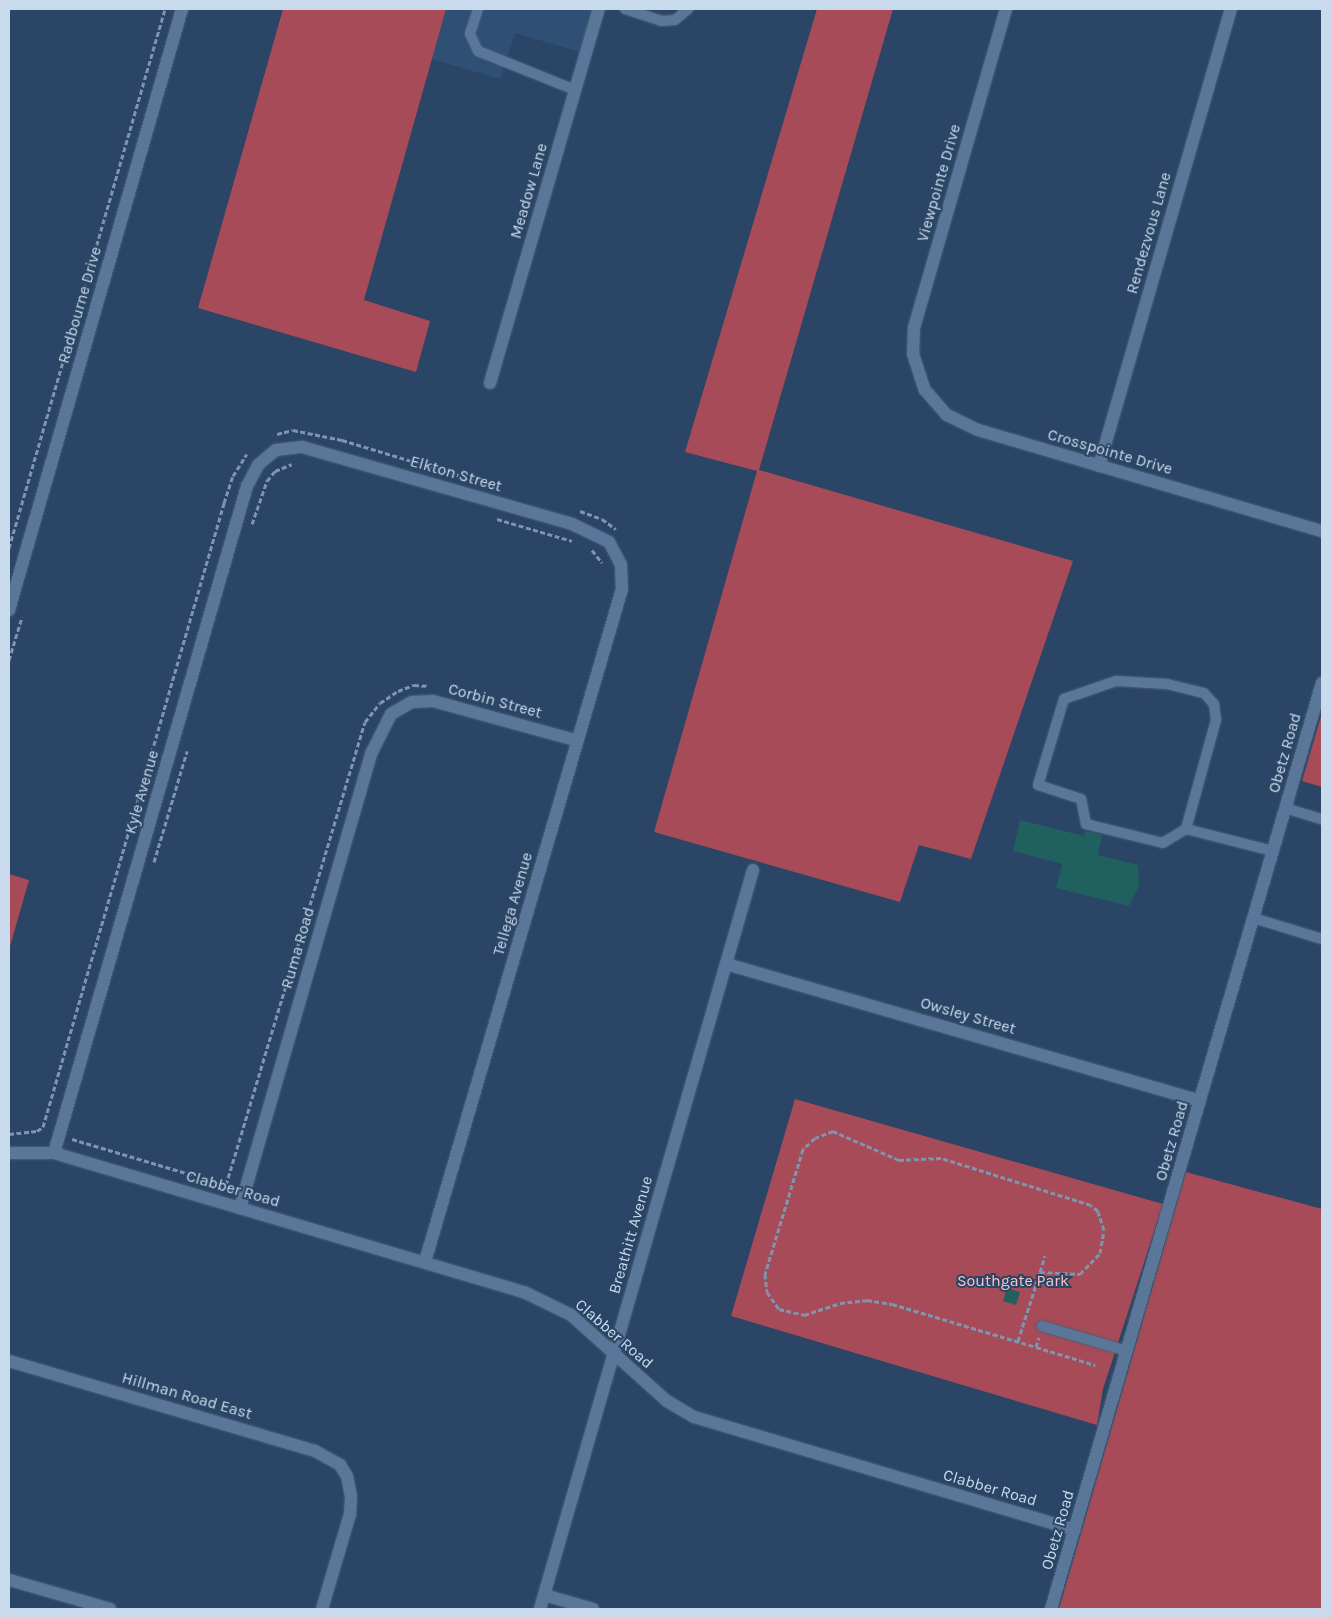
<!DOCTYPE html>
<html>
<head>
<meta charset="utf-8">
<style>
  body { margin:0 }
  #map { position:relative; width:1331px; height:1618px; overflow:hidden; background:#2a4565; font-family:Karla,sans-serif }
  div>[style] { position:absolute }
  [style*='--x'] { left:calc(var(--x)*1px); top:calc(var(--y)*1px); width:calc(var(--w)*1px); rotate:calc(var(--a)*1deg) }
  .built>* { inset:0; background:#2f4f74 }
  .green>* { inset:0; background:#a64b57 }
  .building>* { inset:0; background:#206160 }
  .path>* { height:3px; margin-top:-1.5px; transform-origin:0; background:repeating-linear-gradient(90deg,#7f95ae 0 5px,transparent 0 7.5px) }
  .roads { filter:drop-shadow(0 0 1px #48607a) drop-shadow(0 0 1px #48607a) }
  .lane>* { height:10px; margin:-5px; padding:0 5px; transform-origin:5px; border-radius:5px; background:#5a779a }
  .street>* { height:12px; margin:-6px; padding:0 6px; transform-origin:6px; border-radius:6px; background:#5a779a }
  span { translate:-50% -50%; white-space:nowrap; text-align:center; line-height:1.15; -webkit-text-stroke:4px #2a4565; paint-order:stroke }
  .street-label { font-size:16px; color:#cadaed }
  .park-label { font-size:16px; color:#fac2c6 }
  .frame { position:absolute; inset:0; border:10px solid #cadaed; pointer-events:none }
</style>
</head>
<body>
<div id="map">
  <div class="built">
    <div style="clip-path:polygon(446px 9px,592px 9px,580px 52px,515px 33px,500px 79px,431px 59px)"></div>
  </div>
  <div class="green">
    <div style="clip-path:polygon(283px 9px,446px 9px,364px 300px,430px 321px,416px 372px,198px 308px)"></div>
    <div style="clip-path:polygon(817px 9px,893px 9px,759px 470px,1073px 561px,971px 859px,919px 845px,900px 902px,654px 832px,757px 471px,685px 452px)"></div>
    <div style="clip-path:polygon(1322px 713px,1322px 787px,1302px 781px)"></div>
    <div style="clip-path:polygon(9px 874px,29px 880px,9px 950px)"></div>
    <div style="clip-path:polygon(795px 1099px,1163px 1204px,1103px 1389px,1097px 1425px,731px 1316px)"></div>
    <div style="clip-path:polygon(1186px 1172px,1322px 1209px,1322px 1609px,1059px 1609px)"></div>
  </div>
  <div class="building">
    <div style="clip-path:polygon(1020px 820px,1084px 836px,1085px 831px,1102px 835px,1098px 855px,1138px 865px,1139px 886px,1129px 906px,1056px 888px,1062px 864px,1013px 851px)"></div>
    <div style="clip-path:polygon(1007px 1288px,1020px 1292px,1016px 1305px,1003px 1301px)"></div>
  </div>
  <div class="path">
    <div style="--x:277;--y:434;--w:16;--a:-14"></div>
    <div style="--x:293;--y:430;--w:50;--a:11.5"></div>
    <div style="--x:342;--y:440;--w:145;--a:16.8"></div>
    <div style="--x:580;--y:511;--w:23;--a:20"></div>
    <div style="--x:602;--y:519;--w:17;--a:36"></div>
    <div style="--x:497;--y:519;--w:78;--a:16.3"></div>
    <div style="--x:252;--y:524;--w:46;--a:-70.8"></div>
    <div style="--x:267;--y:481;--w:13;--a:-51"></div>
    <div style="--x:275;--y:471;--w:18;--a:-22"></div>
    <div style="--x:9;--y:548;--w:561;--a:-73.86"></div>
    <div style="--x:592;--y:550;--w:16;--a:52"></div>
    <div style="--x:9;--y:660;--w:45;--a:-73.2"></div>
    <div style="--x:154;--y:862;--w:116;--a:-73.4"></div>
    <div style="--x:9;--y:1134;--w:28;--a:-6"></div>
    <div style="--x:37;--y:1131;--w:7;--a:-34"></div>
    <div style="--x:43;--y:1127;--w:650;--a:-73.82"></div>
    <div style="--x:224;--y:503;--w:28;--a:-72"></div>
    <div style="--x:233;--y:476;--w:26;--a:-58"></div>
    <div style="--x:72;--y:1139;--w:161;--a:16.6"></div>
    <div style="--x:226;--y:1185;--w:483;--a:-73.3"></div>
    <div style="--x:365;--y:722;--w:24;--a:-52"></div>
    <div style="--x:380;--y:703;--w:22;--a:-34"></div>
    <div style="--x:398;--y:691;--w:17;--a:-21"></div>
    <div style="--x:414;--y:685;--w:15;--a:4"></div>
    <div style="--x:1040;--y:1272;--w:17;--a:-73"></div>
    <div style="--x:1018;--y:1341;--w:72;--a:-72.3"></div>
    <div style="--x:1040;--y:1272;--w:40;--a:2.9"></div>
    <div style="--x:1080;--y:1274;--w:29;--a:-46"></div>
    <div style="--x:1100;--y:1253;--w:23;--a:-80"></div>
    <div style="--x:1104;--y:1230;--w:20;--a:-108"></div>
    <div style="--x:1098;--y:1211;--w:9;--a:-139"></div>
    <div style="--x:1091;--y:1205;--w:157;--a:-162.6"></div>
    <div style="--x:941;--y:1158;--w:42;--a:177.3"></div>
    <div style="--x:899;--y:1160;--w:72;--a:-156.3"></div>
    <div style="--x:833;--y:1131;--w:19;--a:159"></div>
    <div style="--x:815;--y:1138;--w:16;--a:137"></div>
    <div style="--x:803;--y:1149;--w:131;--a:106.9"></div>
    <div style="--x:765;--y:1274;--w:18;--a:84"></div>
    <div style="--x:767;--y:1292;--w:21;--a:55"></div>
    <div style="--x:779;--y:1309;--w:26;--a:13"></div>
    <div style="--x:804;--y:1315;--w:38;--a:-18"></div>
    <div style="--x:840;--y:1303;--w:27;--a:-6"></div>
    <div style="--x:867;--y:1300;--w:25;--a:9"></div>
    <div style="--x:892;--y:1304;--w:150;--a:16.6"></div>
    <div style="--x:1036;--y:1347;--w:10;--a:-73"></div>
    <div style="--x:1036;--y:1347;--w:62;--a:17"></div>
  </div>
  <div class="roads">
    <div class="lane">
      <div style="--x:478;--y:9;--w:26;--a:108"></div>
      <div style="--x:470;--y:34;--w:19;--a:65"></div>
      <div style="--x:478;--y:51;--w:105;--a:21.9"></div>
      <div style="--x:625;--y:9;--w:38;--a:18"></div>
      <div style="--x:661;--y:21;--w:14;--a:-4"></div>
      <div style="--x:675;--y:20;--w:17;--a:-40"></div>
      <div style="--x:1285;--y:808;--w:39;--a:17"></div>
      <div style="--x:1186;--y:829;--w:27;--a:149"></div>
      <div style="--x:1163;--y:843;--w:79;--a:-166.1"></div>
      <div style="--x:1086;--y:824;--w:25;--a:-101"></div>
      <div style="--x:1081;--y:799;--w:45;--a:-162"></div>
      <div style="--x:1038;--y:785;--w:90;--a:-73.2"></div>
      <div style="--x:1064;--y:699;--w:55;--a:-19.1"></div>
      <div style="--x:1116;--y:681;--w:51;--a:3.4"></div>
      <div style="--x:1167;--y:684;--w:38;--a:14"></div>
      <div style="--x:1204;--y:693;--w:15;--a:48"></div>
      <div style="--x:1214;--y:704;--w:16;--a:83"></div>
      <div style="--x:1216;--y:720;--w:113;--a:105.4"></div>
      <div style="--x:1186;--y:829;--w:90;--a:14.2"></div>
      <div style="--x:1253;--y:918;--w:72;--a:16.9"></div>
      <div style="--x:1042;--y:1326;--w:89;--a:16.4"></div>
    </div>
    <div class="street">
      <div style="--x:1006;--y:9;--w:331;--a:106.1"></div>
      <div style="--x:914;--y:327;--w:27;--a:92"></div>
      <div style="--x:913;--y:354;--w:38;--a:72"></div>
      <div style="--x:925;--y:390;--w:33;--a:49"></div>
      <div style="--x:947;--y:415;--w:34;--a:26"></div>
      <div style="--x:978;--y:430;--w:359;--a:16.4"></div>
      <div style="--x:490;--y:383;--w:390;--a:-73.8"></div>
      <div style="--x:1099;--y:466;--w:476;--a:-73.9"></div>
      <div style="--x:9;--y:610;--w:625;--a:-73.94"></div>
      <div style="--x:726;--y:964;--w:493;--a:16.1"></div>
      <div style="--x:9;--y:1153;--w:45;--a:0"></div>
      <div style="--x:54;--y:1153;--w:490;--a:16.5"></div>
      <div style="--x:524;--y:1292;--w:52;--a:26.1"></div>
      <div style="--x:571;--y:1315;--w:129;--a:41.9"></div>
      <div style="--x:667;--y:1401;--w:31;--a:31"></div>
      <div style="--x:694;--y:1417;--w:397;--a:16.5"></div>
      <div style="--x:54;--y:1153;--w:694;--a:-73.86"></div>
      <div style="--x:247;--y:486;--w:24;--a:-62"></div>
      <div style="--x:258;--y:465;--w:23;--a:-40"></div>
      <div style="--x:276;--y:450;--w:26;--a:-7"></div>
      <div style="--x:302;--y:447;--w:281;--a:15.9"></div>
      <div style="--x:572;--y:524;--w:41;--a:25.9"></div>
      <div style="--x:609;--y:542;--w:26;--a:62"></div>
      <div style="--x:621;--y:565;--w:24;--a:88"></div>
      <div style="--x:622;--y:589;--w:701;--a:106.32"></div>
      <div style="--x:240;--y:1208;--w:475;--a:-73.9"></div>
      <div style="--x:372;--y:752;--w:42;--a:-63.4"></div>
      <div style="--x:391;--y:714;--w:24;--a:-30"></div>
      <div style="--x:412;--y:702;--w:21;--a:-3"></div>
      <div style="--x:433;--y:701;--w:150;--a:15.4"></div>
      <div style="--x:9;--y:1361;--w:319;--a:16.4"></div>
      <div style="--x:315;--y:1451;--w:29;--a:29"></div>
      <div style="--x:340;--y:1465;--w:13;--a:58"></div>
      <div style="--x:347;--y:1476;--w:20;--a:79"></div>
      <div style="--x:351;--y:1496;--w:18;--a:93"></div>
      <div style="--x:350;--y:1514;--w:99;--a:106.4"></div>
      <div style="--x:9;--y:1580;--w:105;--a:16"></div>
      <div style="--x:544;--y:1595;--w:51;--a:15.9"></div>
      <div style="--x:540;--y:1609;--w:769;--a:-73.92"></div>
      <div style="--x:1051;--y:1609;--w:965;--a:-73.69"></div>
    </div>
  </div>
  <div class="street-label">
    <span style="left:939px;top:183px;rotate:-74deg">Viewpointe Drive</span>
    <span style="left:529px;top:191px;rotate:-74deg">Meadow Lane</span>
    <span style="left:1149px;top:233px;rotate:-74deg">Rendezvous Lane</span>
    <span style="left:80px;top:305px;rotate:-74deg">Radbourne Drive</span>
    <span style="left:1110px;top:452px;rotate:16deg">Crosspointe Drive</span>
    <span style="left:456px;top:474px;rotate:16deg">Elkton Street</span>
    <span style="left:495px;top:701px;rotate:15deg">Corbin Street</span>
    <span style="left:1285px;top:753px;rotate:-74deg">Obetz Road</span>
    <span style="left:142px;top:792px;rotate:-74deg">Kyle Avenue</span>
    <span style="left:513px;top:904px;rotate:-74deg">Tellega Avenue</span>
    <span style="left:298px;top:948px;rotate:-74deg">Ruma Road</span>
    <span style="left:968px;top:1016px;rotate:16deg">Owsley Street</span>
    <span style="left:1172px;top:1141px;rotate:-74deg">Obetz Road</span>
    <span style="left:233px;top:1189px;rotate:16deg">Clabber Road</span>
    <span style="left:631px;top:1235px;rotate:-74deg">Breathitt Avenue</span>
    <span style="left:614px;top:1334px;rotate:41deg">Clabber Road</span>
    <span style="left:187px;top:1396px;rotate:16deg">Hillman Road East</span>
    <span style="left:990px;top:1488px;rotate:16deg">Clabber Road</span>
    <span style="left:1058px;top:1530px;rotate:-74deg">Obetz Road</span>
  </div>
  <div class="park-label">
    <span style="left:1013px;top:1281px">Southgate Park</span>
  </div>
  <div class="frame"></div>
</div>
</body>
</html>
